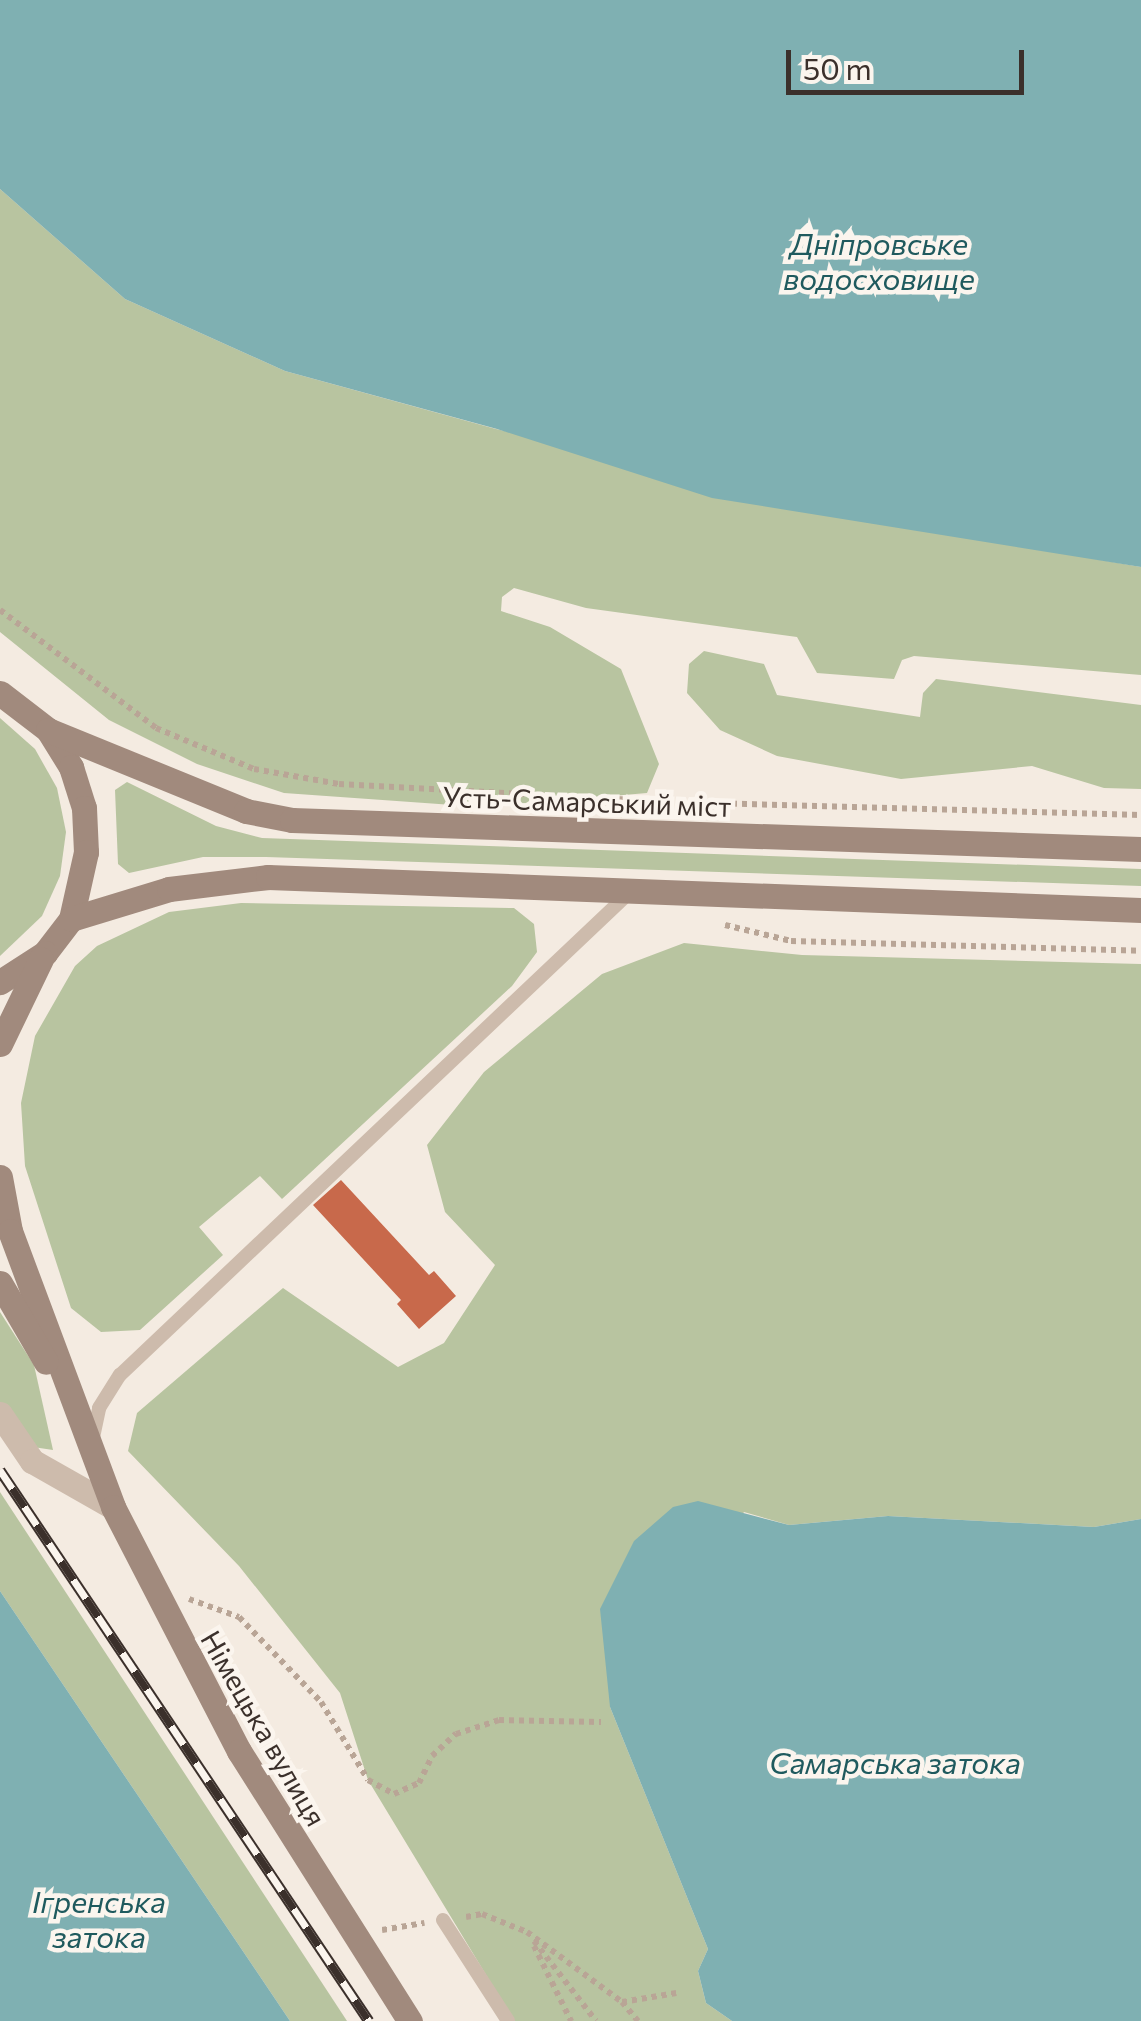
<!DOCTYPE html>
<html>
<head>
<meta charset="utf-8">
<style>
  body { margin:0 }
  #map { position:relative; width:1141px; height:2021px; overflow:hidden; background:#f4ebe1; font-family:Commissioner,sans-serif }
  div>[style] { position:absolute }
  [style*='--x'] { left:calc(var(--x)*1px); top:calc(var(--y)*1px); width:calc(var(--w)*1px); rotate:calc(var(--a)*1deg) }
  .green>* { inset:0; background:#b8c4a0 }
  .water>* { inset:0; background:#7fb0b2 }
  .building>* { inset:0; background:#c8694b }
  .path>* { height:6px; margin-top:-3px; transform-origin:0; background:repeating-linear-gradient(90deg,#b9a596 0 5px,transparent 0 10px) }
  .service>* { height:14px; margin:-7px; padding:0 7px; transform-origin:7px; border-radius:7px; background:#cdbbac }
  .minor>* { height:25px; margin:-12.5px; padding:0 12.5px; transform-origin:12.5px; border-radius:12.5px; background:#cdbbac }
  .secondary>* { height:25px; margin:-12.5px; padding:0 12.5px; transform-origin:12.5px; border-radius:12.5px; background:#a18a7d }
  .rail>* { height:11px; margin-top:-5.5px; transform-origin:0; background:repeating-linear-gradient(90deg,#fbf5ee 0 22px,#3b302b 0 44px); box-sizing:border-box; border-block:2px solid #3b302b }
  span { translate:-50% -50%; white-space:nowrap; text-align:center; line-height:1.15; -webkit-text-stroke:9px #fbf5ee; paint-order:stroke }
  .street-label { font-size:28px; color:#3b302b }
  .water-label { font-size:30px; color:#1f5a5e; font-style:italic }
  .scale { position:absolute; left:786px; top:50px; width:238px; height:45px; box-sizing:border-box; border:5px solid #3b302b; border-top:0; padding-left:12px; font-size:30px; line-height:35px; white-space:nowrap; color:#3b302b; -webkit-text-stroke:8px #fbf5ee; paint-order:stroke }
</style>
</head>
<body>
<div id="map">
  <div class="green">
    <div style="clip-path:polygon(0 189px,125px 299px,285px 371px,496px 429px,970px 537px,1141px 567px,1141px 675px,914px 656px,902px 660px,894px 679px,817px 673px,797px 637px,586px 608px,514px 588px,502px 597px,501px 611px,550px 627px,621px 669px,659px 764px,647px 793px,481px 807px,284px 793px,197px 764px,109px 720px,0 632px)"></div>
    <div style="clip-path:polygon(704px 651px,764px 664px,777px 695px,920px 717px,923px 693px,936px 679px,1141px 705px,1141px 789px,1104px 788px,1032px 766px,901px 779px,777px 756px,720px 730px,687px 693px,689px 664px)"></div>
    <div style="clip-path:polygon(0 718px,35px 749px,57px 788px,66px 832px,60px 876px,42px 916px,0 956px)"></div>
    <div style="clip-path:polygon(127px 782px,216px 826px,262px 838px,1141px 869px,1141px 886px,266px 857px,203px 857px,129px 873px,118px 864px,115px 790px)"></div>
    <div style="clip-path:polygon(241px 903px,514px 908px,534px 924px,537px 952px,512px 986px,282px 1199px,260px 1176px,199px 1227px,223px 1255px,140px 1330px,101px 1332px,71px 1308px,25px 1166px,21px 1103px,35px 1036px,75px 966px,97px 946px,169px 912px)"></div>
    <div style="clip-path:polygon(684px 943px,802px 955px,1141px 964px,1141px 1519px,1094px 1527px,888px 1516px,789px 1525px,744px 1512px,610px 1707px,708px 1949px,698px 1971px,706px 2003px,732px 2021px,514px 2021px,368px 1780px,340px 1693px,239px 1566px,128px 1451px,137px 1413px,283px 1288px,398px 1367px,444px 1343px,495px 1265px,445px 1212px,427px 1145px,484px 1072px,602px 974px)"></div>
    <div style="clip-path:polygon(0 1312px,34px 1365px,53px 1450px,33px 1447px,0 1406px)"></div>
    <div style="clip-path:polygon(0 1492px,347px 2021px,290px 2021px,0 1591px)"></div>
  </div>
  <div class="water">
    <div style="clip-path:polygon(0 0,1141px 0,1141px 567px,712px 498px,497px 429px,285px 371px,125px 299px,0 189px)"></div>
    <div style="clip-path:polygon(698px 1501px,789px 1525px,888px 1516px,1094px 1527px,1141px 1519px,1141px 2021px,732px 2021px,706px 2003px,698px 1971px,708px 1949px,610px 1707px,600px 1609px,634px 1541px,673px 1507px)"></div>
    <div style="clip-path:polygon(0 1591px,290px 2021px,0 2021px)"></div>
  </div>
  <div class="building">
    <div style="clip-path:polygon(341px 1180px,429px 1275px,434px 1271px,456px 1296px,419px 1329px,397px 1304px,401px 1300px,313px 1205px)"></div>
  </div>
  <div class="path">
    <div style="--x:0;--y:610;--w:196;--a:37.1"></div>
    <div style="--x:156;--y:728;--w:106;--a:22.7"></div>
    <div style="--x:254;--y:769;--w:86;--a:10"></div>
    <div style="--x:339;--y:784;--w:296;--a:3.1"></div>
    <div style="--x:712;--y:803;--w:429;--a:1.6"></div>
    <div style="--x:725;--y:925;--w:68;--a:13.6"></div>
    <div style="--x:791;--y:941;--w:350;--a:1.6"></div>
    <div style="--x:189;--y:1599;--w:53;--a:19.8"></div>
    <div style="--x:239;--y:1617;--w:118;--a:46"></div>
    <div style="--x:321;--y:1702;--w:91;--a:58.9"></div>
    <div style="--x:368;--y:1780;--w:30;--a:28"></div>
    <div style="--x:394;--y:1794;--w:27;--a:-24"></div>
    <div style="--x:419;--y:1783;--w:30;--a:-64"></div>
    <div style="--x:432;--y:1756;--w:33;--a:-43"></div>
    <div style="--x:456;--y:1734;--w:45;--a:-18"></div>
    <div style="--x:499;--y:1720;--w:102;--a:1.1"></div>
    <div style="--x:466;--y:1917;--w:16;--a:-11"></div>
    <div style="--x:482;--y:1914;--w:48;--a:21.8"></div>
    <div style="--x:527;--y:1932;--w:118;--a:36.4"></div>
    <div style="--x:622;--y:2002;--w:55;--a:-9.5"></div>
    <div style="--x:382;--y:1930;--w:43;--a:-9.5"></div>
    <div style="--x:534;--y:1941;--w:101;--a:52.2"></div>
    <div style="--x:534;--y:1946;--w:84;--a:63.7"></div>
    <div style="--x:622;--y:2002;--w:25;--a:50"></div>
  </div>
  <div class="service">
    <div style="--x:92;--y:1442;--w:35;--a:-78"></div>
    <div style="--x:99;--y:1408;--w:39;--a:-58"></div>
    <div style="--x:120;--y:1375;--w:701;--a:-43.44"></div>
    <div style="--x:443;--y:1920;--w:120;--a:57.2"></div>
  </div>
  <div class="minor">
    <div style="--x:0;--y:1414;--w:57;--a:55.8"></div>
    <div style="--x:32;--y:1461;--w:93;--a:29.6"></div>
  </div>
  <div class="secondary">
    <div style="--x:0;--y:693;--w:61;--a:37.6"></div>
    <div style="--x:48;--y:730;--w:44;--a:58.1"></div>
    <div style="--x:71;--y:767;--w:43;--a:72.4"></div>
    <div style="--x:84;--y:808;--w:44;--a:87.4"></div>
    <div style="--x:86;--y:852;--w:69;--a:102.6"></div>
    <div style="--x:71;--y:919;--w:43;--a:127.4"></div>
    <div style="--x:45;--y:953;--w:54;--a:147.2"></div>
    <div style="--x:48;--y:730;--w:214;--a:22.2"></div>
    <div style="--x:246;--y:811;--w:47;--a:11.1"></div>
    <div style="--x:292;--y:820;--w:849;--a:1.96"></div>
    <div style="--x:71;--y:919;--w:102;--a:-17"></div>
    <div style="--x:169;--y:889;--w:100;--a:-6.9"></div>
    <div style="--x:268;--y:877;--w:874;--a:2.16"></div>
    <div style="--x:0;--y:1044;--w:94;--a:-64.2"></div>
    <div style="--x:0;--y:1177;--w:55;--a:79.5"></div>
    <div style="--x:10;--y:1231;--w:295;--a:69.5"></div>
    <div style="--x:113;--y:1507;--w:275;--a:62.7"></div>
    <div style="--x:239;--y:1751;--w:320;--a:57.7"></div>
    <div style="--x:0;--y:1283;--w:91;--a:59.8"></div>
  </div>
  <div class="rail">
    <div style="--x:0;--y:1470;--w:663;--a:56.19"></div>
  </div>
  <div class="street-label">
    <span style="left:587px;top:801px;rotate:2deg">Усть-Самарський міст</span>
    <span style="left:264px;top:1728px;rotate:60deg">Німецька вулиця</span>
  </div>
  <div class="water-label">
    <span style="left:879px;top:260px">Дніпровське<br>водосховище</span>
    <span style="left:895px;top:1762px">Самарська затока</span>
    <span style="left:99px;top:1918px">Ігренська<br>затока</span>
  </div>
  <div class="scale">50 m</div>
</div>
</body>
</html>
